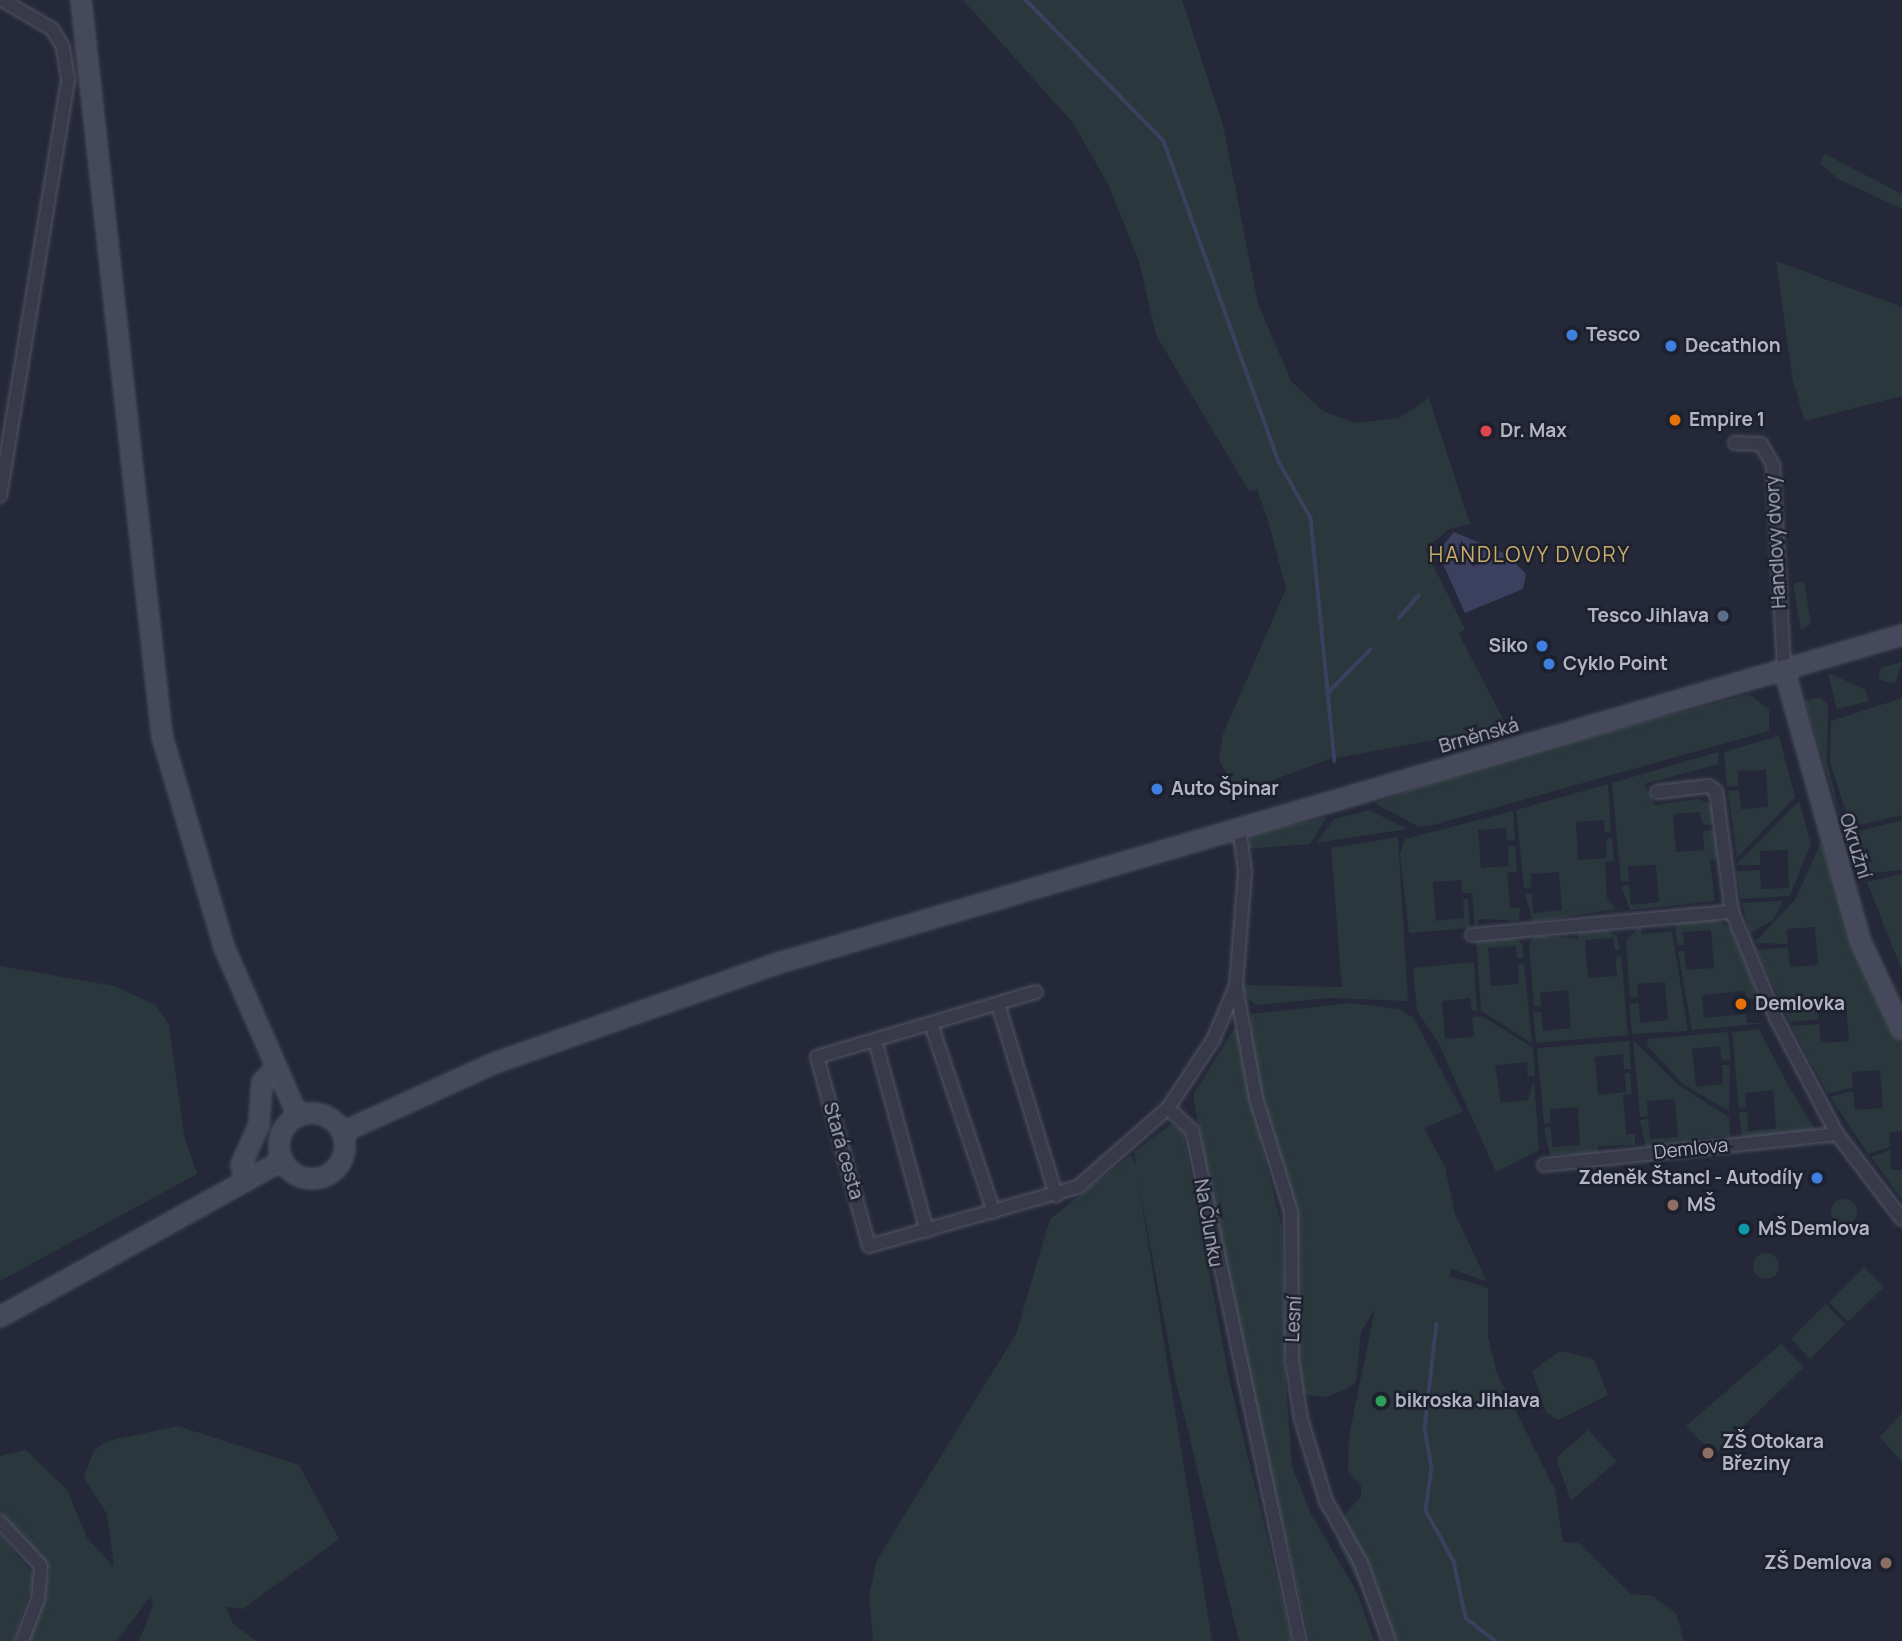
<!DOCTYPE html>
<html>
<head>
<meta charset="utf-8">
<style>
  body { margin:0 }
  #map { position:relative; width:1902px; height:1641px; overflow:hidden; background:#242838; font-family:Manrope,sans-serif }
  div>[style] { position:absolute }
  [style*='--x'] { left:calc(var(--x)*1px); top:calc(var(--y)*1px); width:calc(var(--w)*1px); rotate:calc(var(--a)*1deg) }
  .green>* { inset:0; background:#2a383d }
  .round { border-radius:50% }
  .water>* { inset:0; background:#3a405e }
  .stream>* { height:3.5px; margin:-1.75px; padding:0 1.75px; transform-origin:1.75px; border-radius:1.75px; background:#3a405e }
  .roads { filter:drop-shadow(0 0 2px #535564) drop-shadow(0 0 2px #535564) }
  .street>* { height:12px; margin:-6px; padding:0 6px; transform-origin:6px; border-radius:6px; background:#383a49 }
  .secondary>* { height:18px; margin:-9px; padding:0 9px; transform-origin:9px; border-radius:9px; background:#46495b }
  .secondary>.ring { margin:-9px; padding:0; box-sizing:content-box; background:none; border:18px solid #46495b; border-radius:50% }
  .dots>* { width:19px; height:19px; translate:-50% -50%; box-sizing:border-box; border:4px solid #1d202d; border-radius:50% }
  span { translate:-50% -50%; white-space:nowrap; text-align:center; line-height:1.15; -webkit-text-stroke:5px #1d202d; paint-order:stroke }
  .poi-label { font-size:19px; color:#b3b5c5; font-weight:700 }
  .left { translate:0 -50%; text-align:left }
  .right { translate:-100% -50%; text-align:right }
  .street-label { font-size:19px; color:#b3b5c5 }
  .neighbourhood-label { font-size:21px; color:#c9ab6a; letter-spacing:2px }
</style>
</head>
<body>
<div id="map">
  <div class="green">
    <div style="clip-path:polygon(963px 0,1182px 0,1223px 125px,1258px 304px,1291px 381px,1323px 411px,1355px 423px,1399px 418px,1429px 398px,1470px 524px,1449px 529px,1425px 549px,1465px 629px,1459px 634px,1507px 727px,1330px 759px,1243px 791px,1228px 776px,1219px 760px,1223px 734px,1286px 589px,1267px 517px,1257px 489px,1249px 491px,1156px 335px,1139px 261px,1109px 186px,1073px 123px)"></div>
    <div style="clip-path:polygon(1825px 154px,1902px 194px,1902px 209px,1838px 179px,1820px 163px)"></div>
    <div style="clip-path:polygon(1776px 261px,1902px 307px,1902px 396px,1805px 421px,1793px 382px)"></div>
    <div style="clip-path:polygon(1804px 581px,1811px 624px,1801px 630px,1793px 584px)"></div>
    <div style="clip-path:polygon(1902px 662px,1895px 684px,1878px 679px,1881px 668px)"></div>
    <div style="clip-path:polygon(1828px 673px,1865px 689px,1869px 701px,1837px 709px)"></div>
    <div style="clip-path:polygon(1749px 694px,1769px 709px,1769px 731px,1429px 826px,1419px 827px,1374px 803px,1482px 765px)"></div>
    <div style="clip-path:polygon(1820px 697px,1828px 705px,1827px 763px,1844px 830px,1805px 701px)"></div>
    <div style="clip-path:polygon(1902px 698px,1902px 815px,1851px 827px,1830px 763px,1831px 721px)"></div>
    <div style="clip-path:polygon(1779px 736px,1795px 797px,1737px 858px,1728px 791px,1739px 790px,1741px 809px,1768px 807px,1766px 770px,1738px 771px,1738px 786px,1727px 787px,1724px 752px)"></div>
    <div style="clip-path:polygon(1718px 752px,1719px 764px,1644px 784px,1655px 805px,1699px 799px,1713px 806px,1715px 824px,1703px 825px,1700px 812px,1673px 814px,1676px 852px,1704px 850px,1703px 831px,1716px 829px,1718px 859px,1710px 860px,1715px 901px,1630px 910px,1621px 886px,1629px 885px,1631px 905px,1659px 902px,1656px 865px,1628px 866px,1629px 881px,1621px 881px,1612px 783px)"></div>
    <div style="clip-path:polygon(1608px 784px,1611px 832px,1605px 832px,1604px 820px,1576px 822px,1578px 860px,1607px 858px,1606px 839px,1612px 838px,1614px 861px,1605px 862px,1607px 898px,1616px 909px,1533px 922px,1525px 894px,1532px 893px,1533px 913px,1562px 910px,1559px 872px,1531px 874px,1531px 887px,1524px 888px,1516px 810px)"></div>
    <div style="clip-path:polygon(1799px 801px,1811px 843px,1790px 896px,1741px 899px,1736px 871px,1760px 870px,1761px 889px,1789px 888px,1788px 850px,1760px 851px,1760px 865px,1736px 865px)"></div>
    <div style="clip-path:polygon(1369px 810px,1407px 829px,1316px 843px,1334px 819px)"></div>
    <div style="clip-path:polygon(1513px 811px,1515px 840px,1507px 840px,1506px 828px,1478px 830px,1481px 868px,1509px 866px,1508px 846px,1515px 846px,1517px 871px,1507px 873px,1510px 908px,1520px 908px,1519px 921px,1480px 919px,1475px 928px,1472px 893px,1462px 893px,1461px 880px,1433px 882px,1436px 921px,1464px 918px,1463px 899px,1468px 899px,1470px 928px,1409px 933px,1400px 854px,1405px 839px)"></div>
    <div style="clip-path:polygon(1327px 817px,1310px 844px,1247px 849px,1252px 833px)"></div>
    <div style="clip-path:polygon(1902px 820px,1902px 870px,1871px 873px,1852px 833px)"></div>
    <div style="clip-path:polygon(1398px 837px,1408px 1001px,1330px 998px,1256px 1005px,1246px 997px,1243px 985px,1342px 987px,1331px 848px)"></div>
    <div style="clip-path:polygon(1821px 842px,1851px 932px,1902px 1044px,1902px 1131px,1889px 1132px,1890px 1147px,1868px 1154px,1830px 1097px,1853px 1091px,1855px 1110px,1883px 1108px,1880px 1070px,1852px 1072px,1853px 1087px,1828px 1094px,1791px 1026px,1819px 1024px,1821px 1043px,1849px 1041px,1846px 1002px,1818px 1005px,1819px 1019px,1790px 1022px,1757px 950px,1788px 947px,1790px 967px,1818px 965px,1815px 927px,1787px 929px,1788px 944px,1754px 943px,1795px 900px)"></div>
    <div style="clip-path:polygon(1902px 874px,1902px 971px,1867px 882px)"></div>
    <div style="clip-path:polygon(1783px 901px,1773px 920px,1750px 933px,1742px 903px)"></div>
    <div style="clip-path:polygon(1716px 919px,1731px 929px,1761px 1000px,1746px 998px,1745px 991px,1702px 995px,1704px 1018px,1746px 1014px,1747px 1023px,1767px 1023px,1692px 1030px,1678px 952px,1684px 951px,1686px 970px,1714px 968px,1711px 930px,1683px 932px,1684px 945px,1677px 945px,1675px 923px)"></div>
    <div style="clip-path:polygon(1641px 925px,1642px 934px,1672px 931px,1688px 1031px,1632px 1034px,1629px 1004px,1639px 1003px,1640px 1023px,1668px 1020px,1665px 982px,1637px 984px,1638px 997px,1630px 998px,1626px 941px)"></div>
    <div style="clip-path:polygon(1603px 928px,1617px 936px,1620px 950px,1615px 950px,1613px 938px,1585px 940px,1588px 978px,1617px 976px,1615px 957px,1621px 956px,1628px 1035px,1536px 1043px,1533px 1012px,1541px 1012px,1543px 1031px,1571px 1028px,1568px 990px,1540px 993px,1541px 1006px,1534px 1006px,1529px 945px,1535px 935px,1578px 939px,1577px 930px)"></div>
    <div style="clip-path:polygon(1512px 935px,1523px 945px,1523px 958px,1517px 958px,1516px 946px,1488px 948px,1491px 986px,1519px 984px,1518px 965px,1524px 964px,1532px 1043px,1481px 1011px,1476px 939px)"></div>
    <div style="clip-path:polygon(1474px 962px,1477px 1011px,1472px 1011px,1470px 998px,1442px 1001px,1445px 1039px,1474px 1037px,1472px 1017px,1482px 1016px,1533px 1048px,1535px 1077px,1527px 1075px,1528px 1062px,1495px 1065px,1501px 1103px,1528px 1100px,1534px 1080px,1539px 1150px,1496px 1172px,1438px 1042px,1417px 1011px,1413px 968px)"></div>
    <div style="clip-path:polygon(0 966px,114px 986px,156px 1005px,169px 1025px,184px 1135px,197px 1174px,0 1281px)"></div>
    <div style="clip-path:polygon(evenodd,1350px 1003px,1399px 1009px,1414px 1018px,1463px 1112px,1424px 1128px,1445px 1167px,1455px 1214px,1487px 1282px,1452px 1269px,1449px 1276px,1488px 1288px,1488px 1337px,1497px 1373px,1555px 1490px,1563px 1542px,1579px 1543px,1631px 1594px,1653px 1596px,1676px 1613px,1684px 1641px,1387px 1641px,1339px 1545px,1343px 1517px,1361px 1496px,1361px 1485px,1348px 1472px,1349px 1436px,1375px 1309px,1361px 1332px,1356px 1382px,1345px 1390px,1326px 1397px,1300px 1394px,1283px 1345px,1292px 1466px,1311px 1514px,1358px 1594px,1374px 1641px,1310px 1641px,1243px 1358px,1193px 1095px,1234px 1029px,1240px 1030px,1251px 1100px,1251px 1014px,1350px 1003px,1259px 1136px,1299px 1255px,1284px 1324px,1282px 1227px,1259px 1136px)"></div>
    <div style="clip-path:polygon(1759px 1029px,1788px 1085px,1819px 1136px,1742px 1137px,1739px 1112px,1747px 1112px,1748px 1131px,1776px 1129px,1773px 1090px,1745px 1093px,1746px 1107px,1739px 1108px,1732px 1032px)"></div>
    <div style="clip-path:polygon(1728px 1032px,1731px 1060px,1722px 1061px,1720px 1046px,1692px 1049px,1696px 1087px,1723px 1084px,1722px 1065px,1730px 1065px,1729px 1111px,1683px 1084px,1647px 1045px,1648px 1039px)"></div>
    <div style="clip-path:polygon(1633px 1040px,1678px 1085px,1729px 1117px,1731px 1142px,1727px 1136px,1700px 1138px,1700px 1146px,1646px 1148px,1640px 1120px,1648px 1119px,1650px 1139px,1678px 1137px,1675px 1099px,1647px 1101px,1648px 1116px,1640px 1117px)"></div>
    <div style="clip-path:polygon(1629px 1041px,1631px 1069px,1624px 1069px,1623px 1054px,1595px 1057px,1598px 1095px,1626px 1092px,1625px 1073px,1630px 1073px,1632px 1094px,1623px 1095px,1626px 1134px,1635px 1134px,1635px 1145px,1598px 1146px,1598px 1154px,1550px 1155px,1544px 1128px,1551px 1127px,1552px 1147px,1580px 1145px,1578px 1107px,1550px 1109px,1550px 1123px,1544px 1124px,1537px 1048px)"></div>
    <div style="clip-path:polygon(1171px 1124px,1183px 1132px,1229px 1378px,1292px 1641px,1239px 1641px,1175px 1378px,1138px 1180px,1212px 1641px,873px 1641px,869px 1596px,877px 1560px,1016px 1334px,1050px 1219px,1131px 1155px,1136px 1165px,1134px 1152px)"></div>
    <div style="clip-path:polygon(1890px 1150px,1891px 1170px,1902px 1170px,1902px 1200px,1871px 1157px)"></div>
    <div class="round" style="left:1831px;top:1199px;width:26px;height:26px"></div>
    <div class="round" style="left:1753px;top:1253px;width:26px;height:26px"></div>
    <div style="clip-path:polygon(1864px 1267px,1884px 1287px,1848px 1322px,1829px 1302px)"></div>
    <div style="clip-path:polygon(1826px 1304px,1845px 1324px,1810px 1359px,1791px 1339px)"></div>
    <div style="clip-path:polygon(1781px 1344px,1804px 1367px,1714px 1455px,1686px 1426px)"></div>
    <div style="clip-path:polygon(1560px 1351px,1594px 1359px,1608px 1395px,1558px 1420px,1546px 1412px,1532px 1371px)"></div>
    <div style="clip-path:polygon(1902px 1413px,1902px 1462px,1880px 1437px)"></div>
    <div style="clip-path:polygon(178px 1426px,299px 1465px,339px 1539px,243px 1609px,226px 1607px,234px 1625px,257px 1641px,139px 1641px,153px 1605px,150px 1597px,117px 1641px,29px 1641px,50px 1571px,0 1513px,0 1456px,26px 1450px,67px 1490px,87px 1538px,114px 1567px,107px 1514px,84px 1478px,94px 1450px,108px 1441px)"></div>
    <div style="clip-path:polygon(1588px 1430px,1617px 1461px,1571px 1501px,1556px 1458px)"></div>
    <div style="clip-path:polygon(0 1534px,35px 1577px,13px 1641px,0 1641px)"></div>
  </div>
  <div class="water">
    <div style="clip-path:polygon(1454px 532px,1506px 554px,1526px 574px,1523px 589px,1465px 613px,1442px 562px,1444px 544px)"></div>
  </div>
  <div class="stream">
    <div style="--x:1026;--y:0;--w:197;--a:45.6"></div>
    <div style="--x:1164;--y:141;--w:341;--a:70.3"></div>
    <div style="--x:1279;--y:462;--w:64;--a:60.3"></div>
    <div style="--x:1311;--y:518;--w:244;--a:84.4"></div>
    <div style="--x:1399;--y:618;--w:30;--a:-49"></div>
    <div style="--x:1329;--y:692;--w:59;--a:-45.7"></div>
    <div style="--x:1437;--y:1324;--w:105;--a:96.6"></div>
    <div style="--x:1425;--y:1428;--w:41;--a:80.1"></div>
    <div style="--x:1432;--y:1468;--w:43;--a:97.9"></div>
    <div style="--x:1426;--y:1511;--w:57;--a:60.8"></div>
    <div style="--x:1454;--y:1561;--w:58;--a:78.1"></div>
    <div style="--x:1466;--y:1618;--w:37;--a:38"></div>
  </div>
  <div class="roads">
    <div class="street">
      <div style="--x:1735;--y:443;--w:26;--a:2"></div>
      <div style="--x:1761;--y:444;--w:24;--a:60"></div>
      <div style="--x:1773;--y:465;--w:204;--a:86.9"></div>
      <div style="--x:0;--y:496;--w:423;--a:-80.7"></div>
      <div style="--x:68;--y:79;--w:32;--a:-99"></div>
      <div style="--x:63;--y:47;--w:21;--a:-121"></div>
      <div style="--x:52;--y:29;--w:58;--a:-149.9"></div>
      <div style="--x:1657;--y:792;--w:52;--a:-6.6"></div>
      <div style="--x:1709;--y:786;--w:9;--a:36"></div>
      <div style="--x:1716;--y:791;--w:122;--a:82.5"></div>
      <div style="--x:1732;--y:912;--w:115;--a:67.5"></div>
      <div style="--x:1776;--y:1018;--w:131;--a:62.3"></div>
      <div style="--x:1837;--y:1134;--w:107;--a:52.6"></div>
      <div style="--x:1472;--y:935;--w:261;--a:-5.1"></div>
      <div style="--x:1236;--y:986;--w:114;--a:79.9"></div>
      <div style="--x:1256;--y:1098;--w:119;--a:72.9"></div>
      <div style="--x:1291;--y:1212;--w:149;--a:89.6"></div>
      <div style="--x:1292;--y:1361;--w:59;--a:81.2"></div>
      <div style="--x:1301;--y:1419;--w:86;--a:73"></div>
      <div style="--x:1326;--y:1501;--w:71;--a:60.6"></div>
      <div style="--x:1361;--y:1563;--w:83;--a:70.3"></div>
      <div style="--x:1036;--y:992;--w:228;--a:163.5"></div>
      <div style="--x:817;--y:1057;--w:196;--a:74.6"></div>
      <div style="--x:869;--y:1246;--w:217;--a:-15.8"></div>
      <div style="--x:1078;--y:1187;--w:120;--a:-41.3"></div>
      <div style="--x:1168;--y:1108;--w:82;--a:-56.5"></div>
      <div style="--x:1213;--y:1040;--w:59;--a:-66.9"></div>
      <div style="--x:1236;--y:986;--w:115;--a:-85.5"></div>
      <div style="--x:1245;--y:871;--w:44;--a:-97.8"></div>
      <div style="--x:998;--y:1004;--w:200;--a:73.1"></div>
      <div style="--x:931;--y:1024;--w:198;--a:71.5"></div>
      <div style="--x:875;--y:1040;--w:198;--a:74.8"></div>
      <div style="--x:1168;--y:1108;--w:33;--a:43"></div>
      <div style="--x:1192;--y:1130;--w:522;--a:78.07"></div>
      <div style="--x:1544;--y:1165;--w:295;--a:-6"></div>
      <div style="--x:0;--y:1522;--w:60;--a:47"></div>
      <div style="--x:41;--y:1566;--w:33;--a:95"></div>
      <div style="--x:38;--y:1599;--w:45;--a:110.9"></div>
    </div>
    <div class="secondary">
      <div style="--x:81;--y:0;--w:740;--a:83.72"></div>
      <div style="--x:162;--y:736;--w:220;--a:73.6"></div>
      <div style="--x:224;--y:947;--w:184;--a:66.4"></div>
      <div style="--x:1784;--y:669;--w:281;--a:74.3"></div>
      <div style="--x:1860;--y:940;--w:99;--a:65"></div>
      <div class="ring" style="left:279px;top:1113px;width:48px;height:48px"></div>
      <div style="--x:343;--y:1132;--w:164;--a:-24.5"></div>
      <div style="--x:492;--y:1064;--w:304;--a:-19.4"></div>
      <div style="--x:779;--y:963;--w:1170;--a:-16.28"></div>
      <div style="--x:246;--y:1181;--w:17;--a:-107"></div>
      <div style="--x:241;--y:1165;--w:44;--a:-65.8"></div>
      <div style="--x:259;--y:1125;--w:43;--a:-86"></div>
      <div style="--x:262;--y:1082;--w:17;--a:-45"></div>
      <div style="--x:0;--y:1317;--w:322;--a:-29"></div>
    </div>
  </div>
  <div class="dots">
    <div style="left:1572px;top:335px;background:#3f7fe0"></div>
    <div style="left:1671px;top:346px;background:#3f7fe0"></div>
    <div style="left:1675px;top:420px;background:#e8710a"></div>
    <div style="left:1486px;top:431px;background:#e0444e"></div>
    <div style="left:1723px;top:616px;background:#5c6f8a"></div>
    <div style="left:1542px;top:646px;background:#3f7fe0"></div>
    <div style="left:1549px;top:664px;background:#3f7fe0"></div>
    <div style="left:1157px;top:789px;background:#3f7fe0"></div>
    <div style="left:1741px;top:1004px;background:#e8710a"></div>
    <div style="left:1817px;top:1178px;background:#3f7fe0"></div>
    <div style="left:1673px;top:1205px;background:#8d6e63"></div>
    <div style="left:1744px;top:1229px;background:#0f9aa8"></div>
    <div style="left:1381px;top:1401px;background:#2e9e5b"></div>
    <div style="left:1708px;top:1453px;background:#8d6e63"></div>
    <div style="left:1886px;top:1563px;background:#8d6e63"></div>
  </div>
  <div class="poi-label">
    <span class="left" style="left:1586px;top:335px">Tesco</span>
    <span class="left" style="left:1685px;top:346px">Decathlon</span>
    <span class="left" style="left:1689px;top:420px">Empire 1</span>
    <span class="left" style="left:1500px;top:431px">Dr. Max</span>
    <span class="right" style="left:1709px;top:616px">Tesco Jihlava</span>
    <span class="right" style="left:1528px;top:646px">Siko</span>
    <span class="left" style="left:1563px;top:664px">Cyklo Point</span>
    <span class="left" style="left:1171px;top:789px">Auto Špinar</span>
    <span class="left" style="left:1755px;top:1004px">Demlovka</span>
    <span class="right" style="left:1803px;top:1178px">Zdeněk Štancl - Autodíly</span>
    <span class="left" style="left:1687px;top:1205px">MŠ</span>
    <span class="left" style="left:1758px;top:1229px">MŠ Demlova</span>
    <span class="left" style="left:1395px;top:1401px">bikroska Jihlava</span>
    <span class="left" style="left:1722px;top:1453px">ZŠ Otokara<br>Březiny</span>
    <span class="right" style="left:1872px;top:1563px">ZŠ Demlova</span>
  </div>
  <div class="street-label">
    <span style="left:1776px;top:542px;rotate:-93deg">Handlovy dvory</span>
    <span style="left:1479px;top:736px;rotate:-16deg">Brněnská</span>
    <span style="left:1855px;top:846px;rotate:73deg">Okružní</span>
    <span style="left:1691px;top:1149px;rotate:-6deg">Demlova</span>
    <span style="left:843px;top:1151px;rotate:74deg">Stará cesta</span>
    <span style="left:1208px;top:1223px;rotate:80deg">Na Člunku</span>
    <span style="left:1294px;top:1319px;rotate:-87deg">Lesní</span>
  </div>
  <div class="neighbourhood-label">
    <span style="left:1530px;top:554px">HANDLOVY DVORY</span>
  </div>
</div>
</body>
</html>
